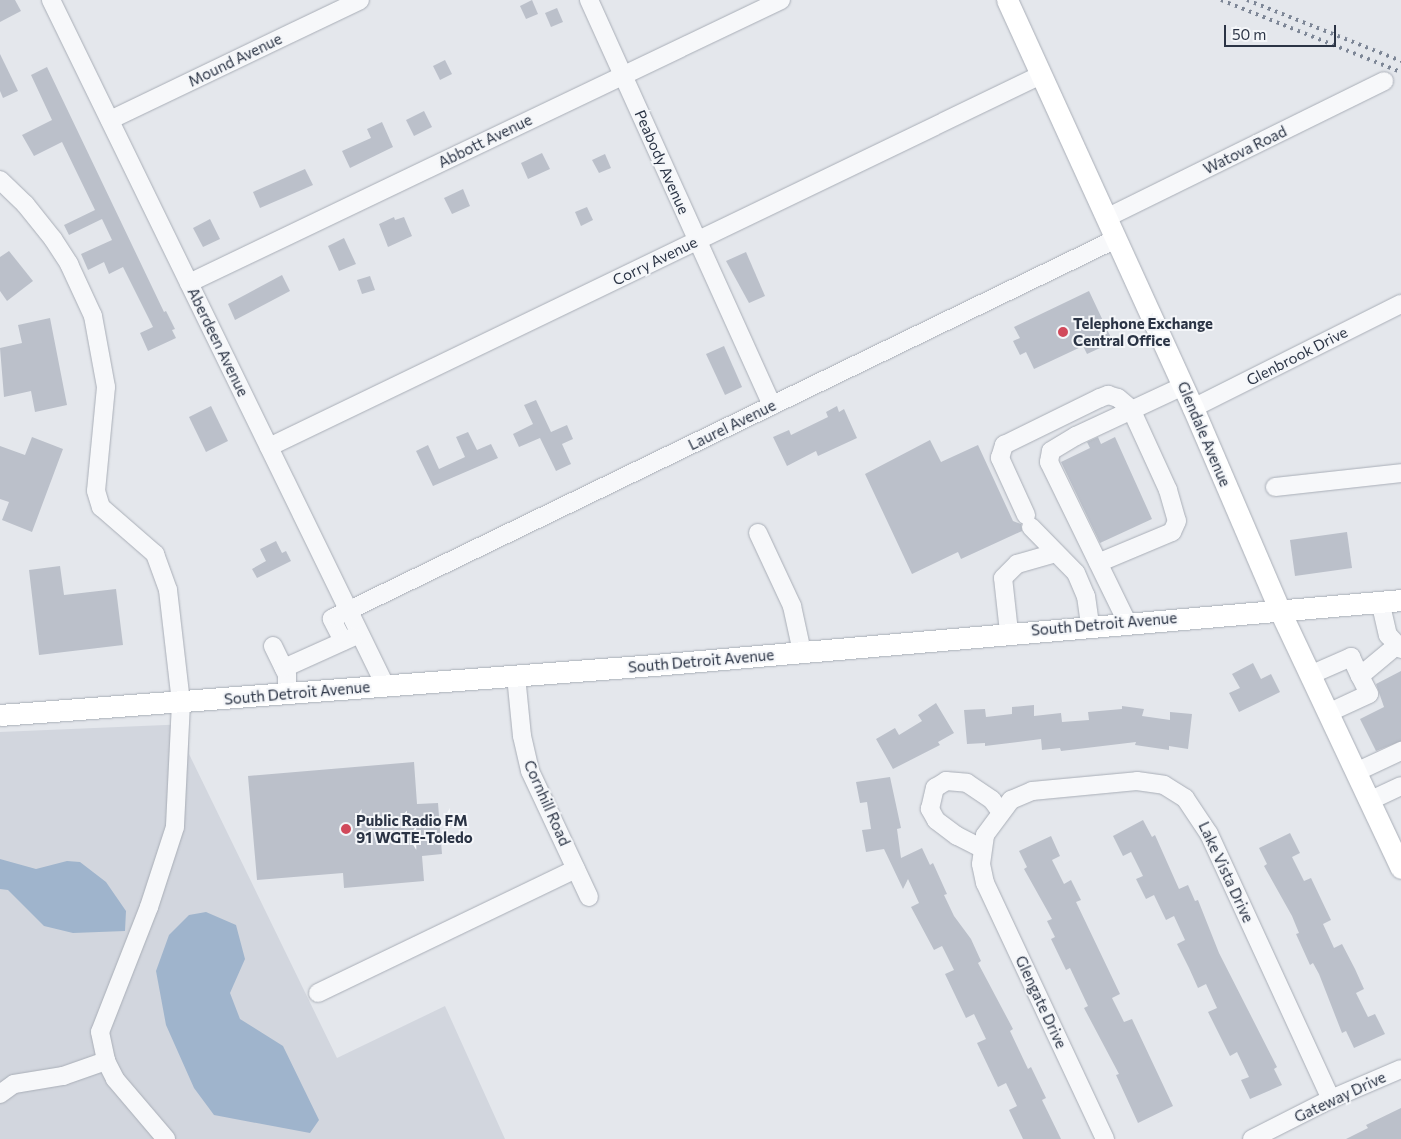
<!DOCTYPE html>
<html>
<head>
<meta charset="utf-8">
<style>
  body { margin:0 }
  #map { position:relative; width:1401px; height:1139px; overflow:hidden; background:#e4e7ec; font-family:Commissioner,sans-serif }
  div>[style] { position:absolute }
  [style*='--x'] { left:calc(var(--x)*1px); top:calc(var(--y)*1px); width:calc(var(--w)*1px); rotate:calc(var(--a)*1deg) }
  .built>* { inset:0; background:#d2d6de }
  .water>* { inset:0; background:#9fb4cc }
  .building>* { inset:0; background:#bbc0ca }
  .roads { filter:drop-shadow(0 0 1px #a9aeb7) drop-shadow(0 0 1px #a9aeb7) }
  .minor>* { height:18px; margin:-9px; padding:0 9px; transform-origin:9px; border-radius:9px; background:#f7f8fa }
  .major>* { height:21px; margin:-10.5px; padding:0 10.5px; transform-origin:10.5px; border-radius:10.5px; background:#fff }
  .rail>* { height:4px; margin-top:-2px; transform-origin:0; background:repeating-linear-gradient(90deg,#7d8696 0 2.5px,transparent 0 7.5px) }
  .dots>* { width:14px; height:14px; translate:-50% -50%; box-sizing:border-box; border:2px solid #f4f6f9; border-radius:50% }
  span { translate:-50% -50%; white-space:nowrap; text-align:center; line-height:1.15; -webkit-text-stroke:4px #f4f6f9; paint-order:stroke }
  .street-label { font-size:15px; color:#2b3445 }
  .poi-label { font-size:15px; color:#2b3445; font-weight:700 }
  .left { translate:0 -50%; text-align:left }
  .scale { position:absolute; left:1224px; top:25px; width:112px; height:22px; box-sizing:border-box; border:2px solid #2b3445; border-top:0; padding-left:6px; font-size:15px; line-height:18px; white-space:nowrap; color:#2b3445; -webkit-text-stroke:4px #f4f6f9; paint-order:stroke }
</style>
</head>
<body>
<div id="map">
  <div class="built">
    <div style="clip-path:polygon(189px 724px,189px 754px,337px 1058px,445px 1006px,505px 1139px,0 1139px,0 732px)"></div>
  </div>
  <div class="water">
    <div style="clip-path:polygon(0 859px,36px 869px,67px 861px,80px 862px,106px 882px,126px 911px,125px 931px,73px 933px,44px 926px,8px 890px,0 889px)"></div>
    <div style="clip-path:polygon(206px 912px,236px 925px,245px 959px,230px 993px,240px 1019px,283px 1046px,319px 1120px,310px 1133px,214px 1115px,194px 1088px,166px 1025px,156px 971px,169px 935px,189px 915px)"></div>
  </div>
  <div class="building">
    <div style="clip-path:polygon(0 0,15px 0,21px 11px,0 22px)"></div>
    <div style="clip-path:polygon(532px 0,538px 14px,526px 19px,520px 6px)"></div>
    <div style="clip-path:polygon(557px 8px,563px 22px,551px 27px,545px 13px)"></div>
    <div style="clip-path:polygon(0 54px,18px 91px,3px 98px,0 91px)"></div>
    <div style="clip-path:polygon(445px 60px,452px 74px,440px 80px,433px 66px)"></div>
    <div style="clip-path:polygon(47px 67px,164px 312px,166px 311px,175px 329px,172px 330px,176px 338px,148px 351px,140px 333px,153px 327px,123px 267px,109px 274px,104px 262px,88px 270px,81px 254px,112px 240px,102px 219px,69px 235px,64px 225px,95px 210px,62px 142px,34px 156px,22px 135px,52px 120px,31px 75px)"></div>
    <div style="clip-path:polygon(424px 111px,432px 127px,414px 136px,406px 120px)"></div>
    <div style="clip-path:polygon(382px 122px,393px 147px,350px 168px,342px 151px,371px 138px,367px 129px)"></div>
    <div style="clip-path:polygon(542px 153px,550px 169px,528px 179px,521px 163px)"></div>
    <div style="clip-path:polygon(605px 154px,611px 168px,599px 173px,592px 160px)"></div>
    <div style="clip-path:polygon(305px 169px,313px 185px,260px 208px,253px 192px)"></div>
    <div style="clip-path:polygon(463px 189px,470px 206px,452px 214px,444px 198px)"></div>
    <div style="clip-path:polygon(587px 207px,593px 220px,581px 226px,575px 212px)"></div>
    <div style="clip-path:polygon(394px 217px,395px 220px,404px 217px,412px 236px,388px 247px,379px 224px)"></div>
    <div style="clip-path:polygon(210px 219px,220px 239px,203px 247px,193px 228px)"></div>
    <div style="clip-path:polygon(344px 238px,356px 264px,339px 271px,328px 246px)"></div>
    <div style="clip-path:polygon(9px 251px,33px 281px,7px 301px,0 291px,0 257px)"></div>
    <div style="clip-path:polygon(746px 252px,765px 296px,749px 303px,726px 261px)"></div>
    <div style="clip-path:polygon(282px 275px,290px 291px,235px 320px,228px 304px)"></div>
    <div style="clip-path:polygon(370px 276px,375px 290px,362px 294px,357px 280px)"></div>
    <div style="clip-path:polygon(1089px 291px,1113px 342px,1087px 354px,1083px 346px,1034px 369px,1026px 352px,1020px 355px,1013px 341px,1020px 338px,1014px 327px)"></div>
    <div style="clip-path:polygon(50px 318px,67px 405px,35px 412px,31px 391px,4px 397px,0 348px,22px 343px,18px 325px)"></div>
    <div style="clip-path:polygon(724px 346px,742px 387px,725px 395px,706px 354px)"></div>
    <div style="clip-path:polygon(536px 400px,551px 432px,567px 425px,573px 439px,562px 444px,571px 464px,556px 471px,540px 438px,519px 447px,513px 434px,533px 424px,524px 405px)"></div>
    <div style="clip-path:polygon(211px 406px,228px 441px,206px 452px,189px 417px)"></div>
    <div style="clip-path:polygon(837px 406px,839px 412px,844px 409px,857px 438px,818px 456px,816px 451px,787px 466px,773px 437px,789px 430px,791px 435px,828px 417px,826px 412px)"></div>
    <div style="clip-path:polygon(468px 432px,477px 450px,491px 444px,498px 458px,433px 486px,416px 451px,428px 445px,439px 469px,465px 457px,456px 437px)"></div>
    <div style="clip-path:polygon(32px 437px,63px 449px,32px 532px,2px 520px,9px 502px,0 499px,0 446px,25px 455px)"></div>
    <div style="clip-path:polygon(1098px 437px,1101px 444px,1115px 437px,1152px 519px,1100px 543px,1061px 462px,1090px 448px,1087px 442px)"></div>
    <div style="clip-path:polygon(930px 440px,941px 462px,978px 445px,1013px 521px,1021px 524px,1022px 531px,961px 559px,958px 552px,912px 574px,865px 474px)"></div>
    <div style="clip-path:polygon(1347px 532px,1352px 568px,1295px 576px,1290px 540px)"></div>
    <div style="clip-path:polygon(276px 541px,282px 553px,286px 551px,291px 561px,257px 578px,252px 569px,266px 561px,260px 549px)"></div>
    <div style="clip-path:polygon(60px 566px,64px 595px,116px 589px,123px 645px,39px 655px,29px 570px)"></div>
    <div style="clip-path:polygon(1253px 663px,1261px 679px,1271px 674px,1280px 692px,1239px 712px,1229px 693px,1240px 688px,1232px 674px)"></div>
    <div style="clip-path:polygon(1401px 671px,1401px 741px,1376px 751px,1360px 719px,1384px 707px,1376px 684px)"></div>
    <div style="clip-path:polygon(936px 703px,954px 733px,938px 742px,940px 745px,893px 769px,876px 739px,895px 728px,899px 735px,922px 721px,918px 715px)"></div>
    <div style="clip-path:polygon(1034px 705px,1034px 716px,1061px 713px,1062px 722px,1089px 720px,1088px 712px,1122px 709px,1122px 706px,1144px 709px,1142px 716px,1170px 720px,1170px 712px,1192px 714px,1188px 749px,1169px 746px,1169px 750px,1135px 745px,1136px 742px,1061px 751px,1060px 748px,1042px 750px,1041px 739px,985px 746px,985px 743px,967px 744px,964px 710px,985px 709px,986px 717px,1012px 714px,1012px 707px)"></div>
    <div style="clip-path:polygon(414px 762px,417px 804px,438px 803px,442px 854px,422px 856px,424px 881px,344px 888px,343px 873px,257px 880px,248px 776px)"></div>
    <div style="clip-path:polygon(890px 777px,901px 828px,897px 829px,901px 858px,922px 848px,930px 865px,933px 863px,947px 894px,944px 895px,954px 916px,971px 939px,981px 961px,978px 963px,1013px 1029px,1010px 1031px,1028px 1069px,1031px 1067px,1046px 1098px,1042px 1100px,1061px 1139px,1023px 1139px,1009px 1110px,1017px 1106px,1006px 1083px,998px 1087px,977px 1043px,986px 1039px,974px 1014px,966px 1018px,945px 974px,954px 970px,942px 946px,934px 950px,911px 907px,919px 903px,908px 879px,903px 889px,884px 849px,866px 852px,862px 830px,871px 829px,867px 802px,860px 803px,856px 782px)"></div>
    <div style="clip-path:polygon(1143px 820px,1152px 837px,1155px 835px,1179px 889px,1188px 885px,1195px 901px,1198px 900px,1219px 953px,1277px 1067px,1274px 1069px,1282px 1085px,1250px 1099px,1241px 1080px,1249px 1077px,1237px 1052px,1230px 1056px,1208px 1012px,1217px 1008px,1206px 984px,1198px 988px,1189px 968px,1177px 944px,1185px 940px,1174px 916px,1166px 920px,1154px 895px,1146px 899px,1136px 879px,1143px 876px,1131px 852px,1123px 856px,1113px 836px)"></div>
    <div style="clip-path:polygon(1290px 833px,1300px 853px,1292px 857px,1304px 881px,1311px 878px,1331px 920px,1323px 924px,1334px 948px,1342px 944px,1355px 969px,1364px 989px,1356px 993px,1368px 1017px,1375px 1014px,1385px 1034px,1354px 1048px,1346px 1031px,1342px 1033px,1319px 974px,1313px 963px,1310px 965px,1296px 934px,1299px 933px,1292px 916px,1264px 866px,1267px 864px,1259px 848px)"></div>
    <div style="clip-path:polygon(1051px 836px,1060px 856px,1052px 860px,1064px 884px,1071px 880px,1081px 900px,1076px 902px,1120px 994px,1112px 998px,1124px 1022px,1132px 1019px,1173px 1106px,1138px 1123px,1116px 1075px,1119px 1074px,1084px 1008px,1088px 1006px,1070px 968px,1066px 970px,1051px 939px,1055px 937px,1047px 921px,1052px 919px,1024px 869px,1027px 867px,1019px 851px)"></div>
    <div style="clip-path:polygon(1401px 1108px,1401px 1139px,1346px 1139px,1368px 1128px,1366px 1125px)"></div>
  </div>
  <div class="roads">
    <div class="minor">
      <div style="--x:51;--y:0;--w:762;--a:64.01"></div>
      <div style="--x:589;--y:0;--w:445;--a:65.7"></div>
      <div style="--x:110;--y:120;--w:277;--a:-25.6"></div>
      <div style="--x:0;--y:180;--w:35;--a:44"></div>
      <div style="--x:25;--y:204;--w:45;--a:51.3"></div>
      <div style="--x:53;--y:239;--w:30;--a:57"></div>
      <div style="--x:69;--y:264;--w:57;--a:65.2"></div>
      <div style="--x:93;--y:316;--w:72;--a:79.6"></div>
      <div style="--x:106;--y:387;--w:104;--a:95.5"></div>
      <div style="--x:96;--y:491;--w:17;--a:73"></div>
      <div style="--x:101;--y:507;--w:72;--a:41"></div>
      <div style="--x:155;--y:554;--w:38;--a:70"></div>
      <div style="--x:168;--y:590;--w:114;--a:83.4"></div>
      <div style="--x:181;--y:703;--w:124;--a:92.8"></div>
      <div style="--x:175;--y:827;--w:84;--a:108"></div>
      <div style="--x:149;--y:907;--w:134;--a:111.4"></div>
      <div style="--x:100;--y:1032;--w:30;--a:78"></div>
      <div style="--x:106;--y:1061;--w:20;--a:63"></div>
      <div style="--x:115;--y:1079;--w:79;--a:49.6"></div>
      <div style="--x:1106;--y:218;--w:310;--a:-26.2"></div>
      <div style="--x:189;--y:283;--w:656;--a:-25.55"></div>
      <div style="--x:1193;--y:408;--w:233;--a:-26.6"></div>
      <div style="--x:269;--y:447;--w:857;--a:-25.73"></div>
      <div style="--x:1275;--y:487;--w:127;--a:-6.3"></div>
      <div style="--x:1026;--y:515;--w:63;--a:-114.5"></div>
      <div style="--x:1000;--y:458;--w:14;--a:-73"></div>
      <div style="--x:1004;--y:445;--w:107;--a:-26.1"></div>
      <div style="--x:1100;--y:398;--w:9;--a:-21"></div>
      <div style="--x:1108;--y:395;--w:10;--a:17"></div>
      <div style="--x:1118;--y:398;--w:17;--a:40"></div>
      <div style="--x:1131;--y:409;--w:89;--a:65.4"></div>
      <div style="--x:1168;--y:490;--w:32;--a:74"></div>
      <div style="--x:1177;--y:521;--w:12;--a:114"></div>
      <div style="--x:1172;--y:532;--w:80;--a:157.3"></div>
      <div style="--x:1031;--y:527;--w:64;--a:45.6"></div>
      <div style="--x:1076;--y:573;--w:25;--a:67"></div>
      <div style="--x:1086;--y:596;--w:29;--a:82"></div>
      <div style="--x:758;--y:533;--w:81;--a:65"></div>
      <div style="--x:792;--y:606;--w:47;--a:77.7"></div>
      <div style="--x:1380;--y:601;--w:35;--a:77"></div>
      <div style="--x:1388;--y:635;--w:19;--a:47"></div>
      <div style="--x:1127;--y:622;--w:178;--a:-116"></div>
      <div style="--x:1049;--y:462;--w:11;--a:-80"></div>
      <div style="--x:1051;--y:451;--w:29;--a:-31"></div>
      <div style="--x:1076;--y:436;--w:118;--a:-25"></div>
      <div style="--x:1009;--y:632;--w:54;--a:-96.3"></div>
      <div style="--x:1003;--y:578;--w:20;--a:-45"></div>
      <div style="--x:1017;--y:564;--w:40;--a:-16"></div>
      <div style="--x:343;--y:641;--w:25;--a:-117"></div>
      <div style="--x:332;--y:619;--w:4;--a:-34"></div>
      <div style="--x:335;--y:617;--w:868;--a:-25.83"></div>
      <div style="--x:273;--y:646;--w:32;--a:64"></div>
      <div style="--x:287;--y:675;--w:19;--a:90"></div>
      <div style="--x:284;--y:668;--w:76;--a:-24.2"></div>
      <div style="--x:1310;--y:675;--w:45;--a:-23.7"></div>
      <div style="--x:1351;--y:657;--w:21;--a:65"></div>
      <div style="--x:1360;--y:676;--w:20;--a:63"></div>
      <div style="--x:1369;--y:694;--w:45;--a:155.1"></div>
      <div style="--x:516;--y:676;--w:60;--a:84.3"></div>
      <div style="--x:522;--y:736;--w:36;--a:77"></div>
      <div style="--x:530;--y:771;--w:139;--a:64.9"></div>
      <div style="--x:1360;--y:676;--w:47;--a:-39.8"></div>
      <div style="--x:1356;--y:772;--w:50;--a:-25"></div>
      <div style="--x:1369;--y:801;--w:35;--a:-25"></div>
      <div style="--x:981;--y:848;--w:27;--a:-153"></div>
      <div style="--x:957;--y:836;--w:26;--a:-143"></div>
      <div style="--x:936;--y:820;--w:13;--a:-119"></div>
      <div style="--x:930;--y:809;--w:22;--a:-77"></div>
      <div style="--x:935;--y:788;--w:13;--a:-32"></div>
      <div style="--x:946;--y:781;--w:21;--a:5"></div>
      <div style="--x:967;--y:783;--w:30;--a:34"></div>
      <div style="--x:992;--y:800;--w:14;--a:54"></div>
      <div style="--x:318;--y:993;--w:286;--a:-25.7"></div>
      <div style="--x:0;--y:1094;--w:17;--a:-36"></div>
      <div style="--x:14;--y:1084;--w:50;--a:-9.3"></div>
      <div style="--x:63;--y:1076;--w:46;--a:-19.2"></div>
      <div style="--x:1105;--y:1139;--w:283;--a:-115.1"></div>
      <div style="--x:985;--y:883;--w:19;--a:-102"></div>
      <div style="--x:981;--y:864;--w:29;--a:-82"></div>
      <div style="--x:985;--y:835;--w:44;--a:-53.4"></div>
      <div style="--x:1011;--y:800;--w:23;--a:-23"></div>
      <div style="--x:1032;--y:791;--w:105;--a:-5.4"></div>
      <div style="--x:1137;--y:781;--w:27;--a:8"></div>
      <div style="--x:1164;--y:785;--w:25;--a:32"></div>
      <div style="--x:1185;--y:798;--w:43;--a:56.3"></div>
      <div style="--x:1209;--y:834;--w:292;--a:65.3"></div>
      <div style="--x:1252;--y:1139;--w:89;--a:-26.9"></div>
      <div style="--x:1331;--y:1099;--w:76;--a:-23.2"></div>
    </div>
    <div class="major">
      <div style="--x:1007;--y:0;--w:448;--a:65.5"></div>
      <div style="--x:1193;--y:408;--w:219;--a:66.8"></div>
      <div style="--x:1279;--y:609;--w:286;--a:64.8"></div>
      <div style="--x:0;--y:715;--w:656;--a:-4.37"></div>
      <div style="--x:654;--y:665;--w:750;--a:-4.97"></div>
    </div>
  </div>
  <div class="rail">
    <div style="--x:1221;--y:0;--w:194;--a:21.8"></div>
    <div style="--x:1247;--y:0;--w:166;--a:21.6"></div>
  </div>
  <div class="dots">
    <div style="left:1063px;top:332px;background:#d1495b"></div>
    <div style="left:346px;top:829px;background:#d1495b"></div>
  </div>
  <div class="street-label">
    <span style="left:235px;top:60px;rotate:-26deg">Mound Avenue</span>
    <span style="left:485px;top:141px;rotate:-26deg">Abbott Avenue</span>
    <span style="left:1245px;top:150px;rotate:-26deg">Watova Road</span>
    <span style="left:662px;top:162px;rotate:66deg">Peabody Avenue</span>
    <span style="left:655px;top:261px;rotate:-26deg">Corry Avenue</span>
    <span style="left:218px;top:342px;rotate:64deg">Aberdeen Avenue</span>
    <span style="left:1297px;top:356px;rotate:-27deg">Glenbrook Drive</span>
    <span style="left:732px;top:425px;rotate:-26deg">Laurel Avenue</span>
    <span style="left:1204px;top:434px;rotate:67deg">Glendale Avenue</span>
    <span style="left:1104px;top:624px;rotate:-5deg">South Detroit Avenue</span>
    <span style="left:701px;top:661px;rotate:-5deg">South Detroit Avenue</span>
    <span style="left:297px;top:693px;rotate:-5deg">South Detroit Avenue</span>
    <span style="left:547px;top:803px;rotate:66deg">Cornhill Road</span>
    <span style="left:1226px;top:872px;rotate:65deg">Lake Vista Drive</span>
    <span style="left:1041px;top:1002px;rotate:65deg">Glengate Drive</span>
    <span style="left:1340px;top:1097px;rotate:-25deg">Gateway Drive</span>
  </div>
  <div class="poi-label">
    <span class="left" style="left:1073px;top:332px">Telephone Exchange<br>Central Office</span>
    <span class="left" style="left:356px;top:829px">Public Radio FM<br>91 WGTE-Toledo</span>
  </div>
  <div class="scale">50 m</div>
</div>
</body>
</html>
